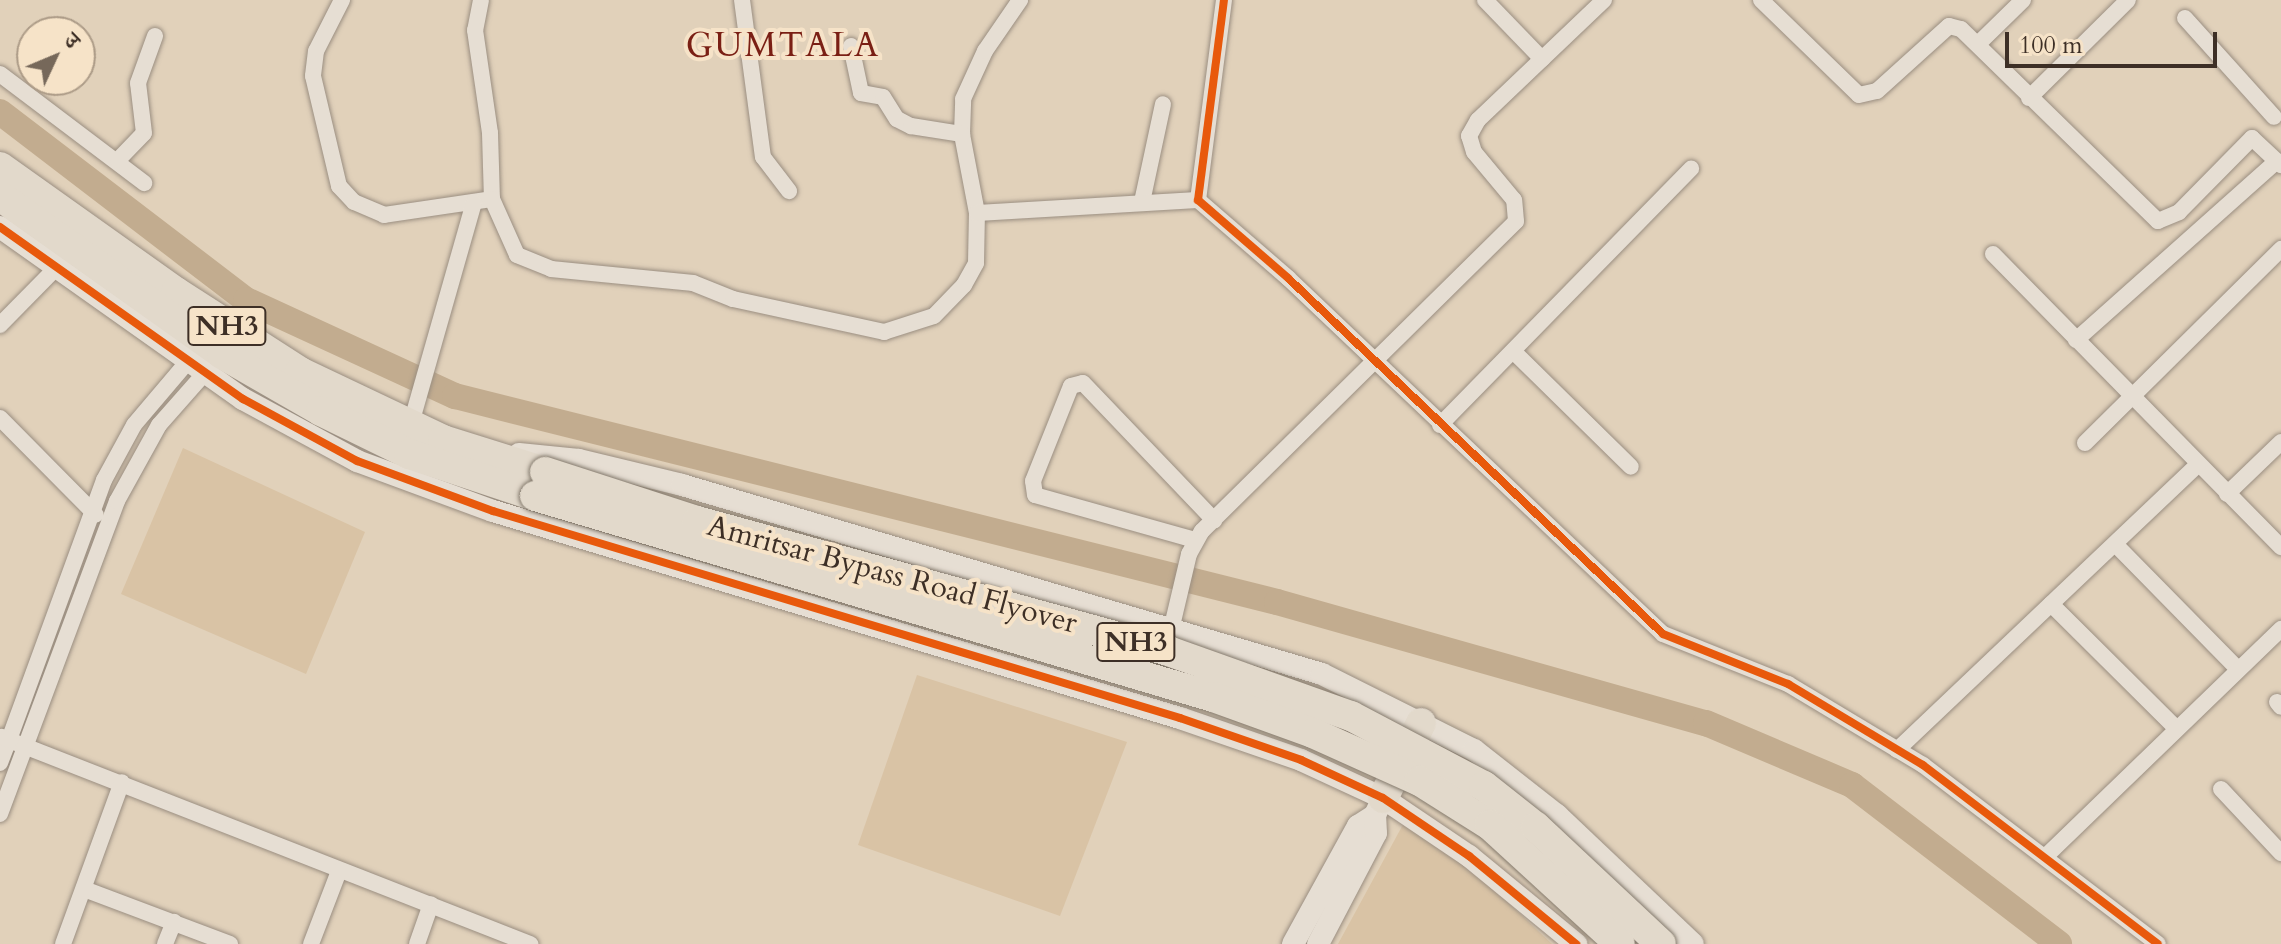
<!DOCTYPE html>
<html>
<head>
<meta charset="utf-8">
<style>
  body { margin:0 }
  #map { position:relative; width:2281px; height:944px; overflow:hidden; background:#e1d1ba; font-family:Cardo,"Noto Serif Devanagari",serif }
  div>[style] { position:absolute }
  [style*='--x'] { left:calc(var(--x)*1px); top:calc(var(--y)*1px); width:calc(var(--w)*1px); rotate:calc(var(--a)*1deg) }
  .green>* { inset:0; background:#d9c3a5 }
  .river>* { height:26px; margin:-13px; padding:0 13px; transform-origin:13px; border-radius:13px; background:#c2ac8f }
  .roads { filter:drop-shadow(0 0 2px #9a8e81) drop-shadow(0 0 2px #9a8e81) }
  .street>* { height:16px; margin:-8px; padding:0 8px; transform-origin:8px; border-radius:8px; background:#e6ded3 }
  .secondary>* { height:22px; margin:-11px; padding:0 11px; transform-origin:11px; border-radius:11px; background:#e6ded3 }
  .highway>* { height:30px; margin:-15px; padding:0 15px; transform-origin:15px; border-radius:15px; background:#e2d9cb }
  .bridges { filter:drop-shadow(0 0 2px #83796c) drop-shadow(0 0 2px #83796c) }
  .highway-bridge>* { height:30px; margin:-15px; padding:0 15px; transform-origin:15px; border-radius:15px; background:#e2d9cb }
  .cycleway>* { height:8px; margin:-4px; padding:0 4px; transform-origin:4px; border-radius:4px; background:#e8590c }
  span { translate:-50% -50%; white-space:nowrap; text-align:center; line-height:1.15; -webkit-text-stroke:8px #f6e3c8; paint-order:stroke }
  .shield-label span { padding:2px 6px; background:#f6e3c8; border:2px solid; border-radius:6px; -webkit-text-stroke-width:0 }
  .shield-label { font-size:28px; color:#3d2f26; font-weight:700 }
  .street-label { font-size:30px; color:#3d2f26 }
  .quarter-label { font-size:34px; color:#7a1f14; letter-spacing:2px }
  .north { position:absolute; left:16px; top:16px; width:80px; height:80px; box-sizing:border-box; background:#f6e3c8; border:2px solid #ac9b87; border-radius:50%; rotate:46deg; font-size:22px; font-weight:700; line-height:32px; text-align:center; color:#3d2f26 }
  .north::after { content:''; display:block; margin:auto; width:28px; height:36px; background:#76685a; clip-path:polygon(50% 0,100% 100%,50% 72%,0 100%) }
  .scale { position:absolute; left:2005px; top:32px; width:212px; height:36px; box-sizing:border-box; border:4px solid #3d2f26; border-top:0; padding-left:10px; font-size:24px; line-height:28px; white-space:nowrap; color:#3d2f26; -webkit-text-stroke:6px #f6e3c8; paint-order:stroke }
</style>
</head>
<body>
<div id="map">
  <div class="green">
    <div style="clip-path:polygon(183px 448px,365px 532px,306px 674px,121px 594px)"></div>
    <div style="clip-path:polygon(917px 675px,1127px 742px,1060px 916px,858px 845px)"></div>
    <div style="clip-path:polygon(1406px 819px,1503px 898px,1552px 944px,1338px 944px)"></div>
  </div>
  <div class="river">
    <div style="--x:0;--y:112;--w:310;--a:37.4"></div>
    <div style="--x:246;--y:300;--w:230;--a:24.7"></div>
    <div style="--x:455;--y:396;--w:847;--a:14.07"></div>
    <div style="--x:1277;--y:602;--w:446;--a:15.8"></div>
    <div style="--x:1706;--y:723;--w:159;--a:23"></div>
    <div style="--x:1852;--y:785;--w:261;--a:37.5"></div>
  </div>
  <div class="roads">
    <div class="street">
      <div style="--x:342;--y:0;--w:57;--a:117"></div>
      <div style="--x:316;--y:51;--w:25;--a:97"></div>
      <div style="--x:313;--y:76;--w:113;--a:76.7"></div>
      <div style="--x:339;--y:186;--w:22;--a:47"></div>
      <div style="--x:354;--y:202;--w:33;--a:23"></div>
      <div style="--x:384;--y:215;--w:109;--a:-8.4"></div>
      <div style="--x:481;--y:0;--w:31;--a:101"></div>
      <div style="--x:475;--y:30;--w:104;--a:81.7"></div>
      <div style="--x:490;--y:133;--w:66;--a:88.3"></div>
      <div style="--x:492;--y:199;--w:61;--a:65.9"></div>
      <div style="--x:517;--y:255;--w:37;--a:22"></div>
      <div style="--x:551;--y:269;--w:143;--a:5.6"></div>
      <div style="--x:693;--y:283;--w:43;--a:21.8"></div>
      <div style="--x:733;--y:299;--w:155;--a:12.3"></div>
      <div style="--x:884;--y:332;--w:52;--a:-17.7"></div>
      <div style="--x:934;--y:316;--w:43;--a:-45.9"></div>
      <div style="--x:964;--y:285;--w:25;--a:-61"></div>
      <div style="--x:976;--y:263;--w:50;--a:-88.9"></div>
      <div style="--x:977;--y:213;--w:80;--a:-100.8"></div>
      <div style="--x:962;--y:134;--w:35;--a:-88"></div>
      <div style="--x:963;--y:99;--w:53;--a:-65.4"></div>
      <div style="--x:985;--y:51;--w:62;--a:-55.5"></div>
      <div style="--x:742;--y:0;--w:158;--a:82.4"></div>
      <div style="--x:763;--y:157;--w:43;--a:52.6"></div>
      <div style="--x:1224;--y:0;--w:202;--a:97.4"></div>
      <div style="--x:1198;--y:200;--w:119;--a:40.9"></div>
      <div style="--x:1288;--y:278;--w:517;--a:43.51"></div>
      <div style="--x:1663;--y:634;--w:135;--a:21.8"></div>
      <div style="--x:1788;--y:684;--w:157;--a:31"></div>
      <div style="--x:1923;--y:765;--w:295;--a:37.3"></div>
      <div style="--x:1485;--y:0;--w:82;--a:46"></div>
      <div style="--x:1761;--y:0;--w:136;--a:44.1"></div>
      <div style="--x:1859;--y:95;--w:18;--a:-13"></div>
      <div style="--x:1877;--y:91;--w:97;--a:-42.1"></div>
      <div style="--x:1949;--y:26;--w:12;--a:14"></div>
      <div style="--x:1961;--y:29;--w:275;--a:44.3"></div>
      <div style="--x:2158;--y:221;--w:23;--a:-23"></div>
      <div style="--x:2179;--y:212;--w:104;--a:-45.4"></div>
      <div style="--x:2252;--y:138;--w:40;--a:43"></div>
      <div style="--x:2185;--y:18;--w:133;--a:48"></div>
      <div style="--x:1978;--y:44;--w:63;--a:-44.4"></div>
      <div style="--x:851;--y:46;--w:48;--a:78"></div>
      <div style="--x:861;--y:93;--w:22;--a:10"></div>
      <div style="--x:883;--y:97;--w:26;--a:58"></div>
      <div style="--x:897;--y:119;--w:16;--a:27"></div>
      <div style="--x:911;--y:126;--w:52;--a:8.9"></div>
      <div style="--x:0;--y:74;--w:181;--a:37.1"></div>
      <div style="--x:2029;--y:98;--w:139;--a:-44.7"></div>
      <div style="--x:118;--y:160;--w:37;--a:-46"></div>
      <div style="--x:144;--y:133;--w:50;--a:-96.8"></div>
      <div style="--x:138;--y:83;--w:50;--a:-70.1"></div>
      <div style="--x:1142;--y:202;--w:100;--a:-77.9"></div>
      <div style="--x:977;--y:213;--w:221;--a:-3.4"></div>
      <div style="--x:1993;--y:254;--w:411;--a:45.5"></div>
      <div style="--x:0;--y:325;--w:80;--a:-45.5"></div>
      <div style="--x:2076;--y:340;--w:269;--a:-41.7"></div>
      <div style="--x:1513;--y:351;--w:165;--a:44.5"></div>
      <div style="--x:195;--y:353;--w:94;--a:130.3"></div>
      <div style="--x:134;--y:425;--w:63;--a:118.6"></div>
      <div style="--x:104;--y:480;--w:277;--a:110.1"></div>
      <div style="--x:9;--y:740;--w:560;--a:21.38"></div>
      <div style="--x:0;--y:418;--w:136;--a:45.3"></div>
      <div style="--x:1440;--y:425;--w:359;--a:-45.6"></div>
      <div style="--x:410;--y:427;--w:233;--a:-74.1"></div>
      <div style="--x:2085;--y:443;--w:276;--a:-44.7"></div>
      <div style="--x:2227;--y:494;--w:75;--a:-43.9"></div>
      <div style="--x:1195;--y:540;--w:166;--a:-164.3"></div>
      <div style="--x:1035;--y:495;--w:14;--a:-98"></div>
      <div style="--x:1033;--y:481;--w:102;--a:-68.2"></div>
      <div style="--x:1071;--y:386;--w:12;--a:-14"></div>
      <div style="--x:1083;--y:383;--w:190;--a:46.3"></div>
      <div style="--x:2116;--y:545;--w:174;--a:45.5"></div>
      <div style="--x:2051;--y:604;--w:176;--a:44.8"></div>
      <div style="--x:1172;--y:626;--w:74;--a:-76.7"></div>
      <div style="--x:1189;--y:554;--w:26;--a:-61"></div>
      <div style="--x:1202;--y:531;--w:441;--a:-44.6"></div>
      <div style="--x:1516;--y:221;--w:21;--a:-95"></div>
      <div style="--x:1514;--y:200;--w:62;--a:-129.8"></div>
      <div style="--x:1474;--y:152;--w:17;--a:-107"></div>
      <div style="--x:1469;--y:136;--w:18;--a:-61"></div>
      <div style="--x:1478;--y:120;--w:174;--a:-43.6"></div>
      <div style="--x:2277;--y:702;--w:6;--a:51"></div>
      <div style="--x:1897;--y:750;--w:415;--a:-43.5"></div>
      <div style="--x:0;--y:763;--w:25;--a:-69"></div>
      <div style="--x:9;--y:740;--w:8;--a:-157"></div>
      <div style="--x:2221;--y:789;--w:88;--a:46.8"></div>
      <div style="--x:0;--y:814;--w:334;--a:-69.5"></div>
      <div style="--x:117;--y:501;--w:87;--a:-61.1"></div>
      <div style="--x:159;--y:425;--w:79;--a:-48.6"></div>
      <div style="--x:2046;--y:856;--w:327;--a:-44"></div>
      <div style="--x:84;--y:889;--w:156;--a:20.6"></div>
      <div style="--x:63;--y:944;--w:172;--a:-70"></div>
      <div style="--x:165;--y:944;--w:24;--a:-68"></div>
      <div style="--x:311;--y:944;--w:78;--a:-69"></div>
      <div style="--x:417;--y:944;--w:42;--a:-70.7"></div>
    </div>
    <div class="secondary">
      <div style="--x:0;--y:227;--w:298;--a:35.3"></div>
      <div style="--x:243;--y:399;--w:130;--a:28.5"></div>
      <div style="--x:357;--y:461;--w:145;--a:20.2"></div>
      <div style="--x:493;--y:511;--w:718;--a:16.77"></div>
      <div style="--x:1180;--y:718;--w:128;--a:19.1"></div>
      <div style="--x:1301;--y:760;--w:90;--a:24.9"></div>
      <div style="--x:1383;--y:798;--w:104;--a:34"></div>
      <div style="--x:1469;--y:856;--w:139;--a:39.4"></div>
      <div style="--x:519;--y:454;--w:60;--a:5.7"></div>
      <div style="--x:579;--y:460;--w:106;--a:13.6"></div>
      <div style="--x:682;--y:485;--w:667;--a:16.45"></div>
      <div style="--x:1322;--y:674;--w:170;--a:26.6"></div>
      <div style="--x:1474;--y:750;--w:105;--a:38.1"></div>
      <div style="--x:1557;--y:815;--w:187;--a:43.5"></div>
      <div style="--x:1293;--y:944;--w:135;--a:-61.2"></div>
      <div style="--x:1358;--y:826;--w:20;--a:-33"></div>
      <div style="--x:1375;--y:815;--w:19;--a:-65"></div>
      <div style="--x:1318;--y:944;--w:125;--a:-62.4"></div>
      <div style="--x:1376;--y:833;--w:18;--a:-93"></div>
    </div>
    <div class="highway">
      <div style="--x:0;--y:167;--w:216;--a:35.4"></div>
      <div style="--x:176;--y:292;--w:148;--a:32.8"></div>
      <div style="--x:300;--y:372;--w:158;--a:25.4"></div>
      <div style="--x:443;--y:440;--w:107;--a:17.4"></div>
      <div style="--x:0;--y:196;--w:272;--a:35.4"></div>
      <div style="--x:222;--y:354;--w:114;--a:29.9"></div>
      <div style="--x:321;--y:411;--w:98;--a:26"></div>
      <div style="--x:409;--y:454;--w:133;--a:18.4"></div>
      <div style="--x:1383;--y:798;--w:84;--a:-63.1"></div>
    </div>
  </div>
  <div class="bridges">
    <div class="highway-bridge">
      <div style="--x:545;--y:472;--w:160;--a:17.9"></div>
      <div style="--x:697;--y:521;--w:489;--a:15.4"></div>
      <div style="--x:1168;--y:651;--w:194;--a:19.6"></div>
      <div style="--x:1351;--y:716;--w:150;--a:27.8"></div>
      <div style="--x:1484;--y:786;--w:66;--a:38.3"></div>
      <div style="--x:1536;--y:827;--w:171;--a:43.1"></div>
      <div style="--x:535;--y:496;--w:707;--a:16.51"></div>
      <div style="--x:1213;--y:697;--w:106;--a:19.8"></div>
      <div style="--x:1313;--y:733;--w:117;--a:24.2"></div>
      <div style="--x:1420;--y:781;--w:83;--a:32.2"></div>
      <div style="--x:1490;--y:825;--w:176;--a:42.5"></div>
    </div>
  </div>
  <div class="cycleway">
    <div style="--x:1224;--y:0;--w:202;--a:97.4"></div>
    <div style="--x:1198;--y:200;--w:119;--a:40.9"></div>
    <div style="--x:1288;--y:278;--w:517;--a:43.51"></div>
    <div style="--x:1663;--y:634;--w:135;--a:21.8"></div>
    <div style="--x:1788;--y:684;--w:157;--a:31"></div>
    <div style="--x:1923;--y:765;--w:295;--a:37.3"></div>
    <div style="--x:0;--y:227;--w:298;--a:35.3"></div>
    <div style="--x:243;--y:399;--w:130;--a:28.5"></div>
    <div style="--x:357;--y:461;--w:145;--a:20.2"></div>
    <div style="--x:493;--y:511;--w:718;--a:16.77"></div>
    <div style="--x:1180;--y:718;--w:128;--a:19.1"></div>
    <div style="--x:1301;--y:760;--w:90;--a:24.9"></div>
    <div style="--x:1383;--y:798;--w:104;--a:34"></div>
    <div style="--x:1469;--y:856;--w:139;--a:39.4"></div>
  </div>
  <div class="shield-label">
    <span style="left:227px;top:326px">NH3</span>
    <span style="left:1136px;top:642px">NH3</span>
  </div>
  <div class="street-label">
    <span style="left:892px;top:575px;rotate:15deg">Amritsar Bypass Road Flyover</span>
  </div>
  <div class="quarter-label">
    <span style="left:783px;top:46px">GUMTALA</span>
  </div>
  <div class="north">उ</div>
  <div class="scale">100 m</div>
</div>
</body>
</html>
